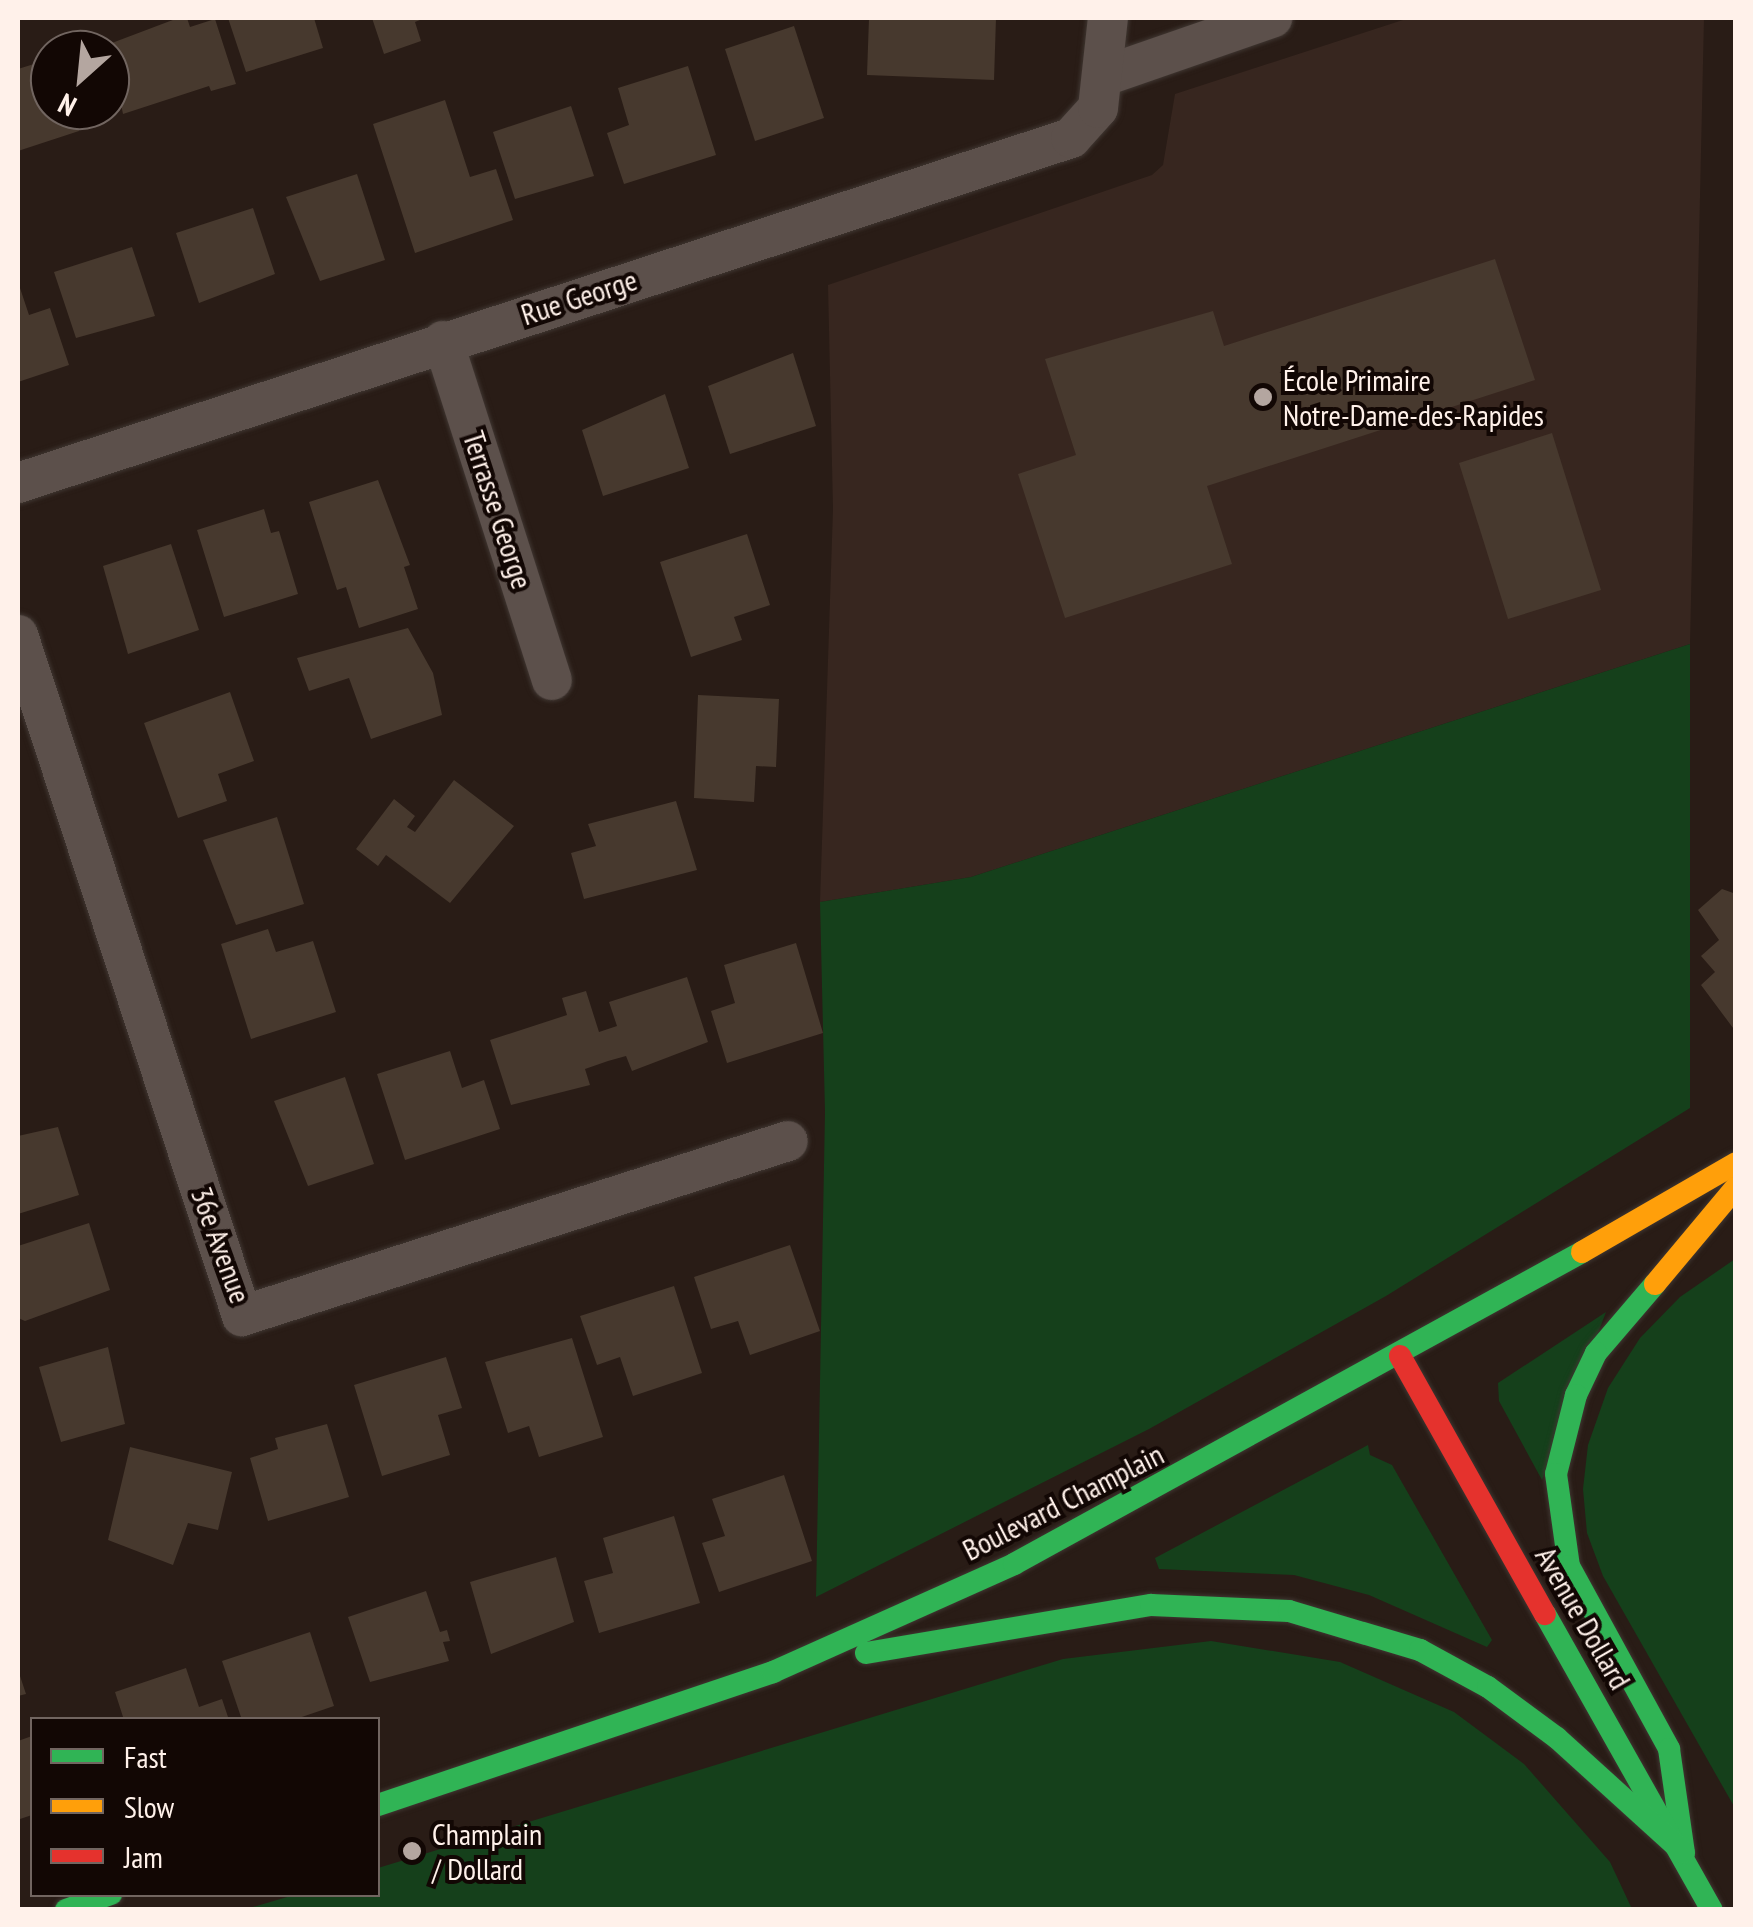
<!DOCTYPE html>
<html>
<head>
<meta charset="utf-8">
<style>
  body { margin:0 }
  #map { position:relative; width:1753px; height:1927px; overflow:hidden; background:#291c16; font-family:"PT Sans Narrow",sans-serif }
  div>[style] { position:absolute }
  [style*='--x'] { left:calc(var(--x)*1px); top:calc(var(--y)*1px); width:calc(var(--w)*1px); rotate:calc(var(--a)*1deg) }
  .education>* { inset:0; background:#37261f }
  .green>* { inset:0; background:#15401b }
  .building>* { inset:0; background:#47392e }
  .roads { filter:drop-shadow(0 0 2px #3f3631) drop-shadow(0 0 2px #3f3631) }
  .street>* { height:40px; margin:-20px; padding:0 20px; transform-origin:20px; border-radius:20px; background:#5c504b }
  .fast>* { height:22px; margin:-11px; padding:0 11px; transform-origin:11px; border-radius:11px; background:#30b455 }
  .slow>* { height:22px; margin:-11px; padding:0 11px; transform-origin:11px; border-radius:11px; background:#ff9f0a }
  .jam>* { height:22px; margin:-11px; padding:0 11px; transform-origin:11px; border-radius:11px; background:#e5322d }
  .dots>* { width:28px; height:28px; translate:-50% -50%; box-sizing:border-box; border:5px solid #120704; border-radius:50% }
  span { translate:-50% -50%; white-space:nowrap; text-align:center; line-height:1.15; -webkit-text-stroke:8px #120704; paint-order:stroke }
  .street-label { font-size:30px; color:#fff1ea }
  .poi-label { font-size:30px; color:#fff1ea }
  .left { translate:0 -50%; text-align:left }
  .frame { position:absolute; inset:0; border:20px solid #fff1ea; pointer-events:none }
  .legend { position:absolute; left:30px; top:1717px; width:350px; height:180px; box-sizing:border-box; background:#120704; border:2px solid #716560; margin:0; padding:12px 18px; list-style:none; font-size:30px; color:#fff1ea }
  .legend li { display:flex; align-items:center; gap:20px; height:50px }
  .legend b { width:50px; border:2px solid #716560 }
  .north { position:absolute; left:30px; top:30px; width:100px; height:100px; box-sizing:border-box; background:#120704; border:2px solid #716560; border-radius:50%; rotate:207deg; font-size:28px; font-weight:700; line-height:40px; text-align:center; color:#fff1ea }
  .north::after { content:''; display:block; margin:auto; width:35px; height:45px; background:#b4a6a0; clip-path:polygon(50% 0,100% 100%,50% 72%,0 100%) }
</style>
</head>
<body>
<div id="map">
  <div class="education">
    <div style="clip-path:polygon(1409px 18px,1704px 18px,1690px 644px,971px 877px,820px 902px,833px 509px,828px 285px,1152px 175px,1163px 165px,1175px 94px)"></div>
  </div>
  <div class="green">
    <div style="clip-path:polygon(1690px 644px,1690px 1108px,1386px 1296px,1149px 1429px,816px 1597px,825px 1112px,820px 902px,971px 877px)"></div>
    <div style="clip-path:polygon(1735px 1259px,1735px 1808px,1603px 1576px,1587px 1533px,1583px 1489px,1588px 1445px,1608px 1388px,1640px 1338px,1680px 1297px)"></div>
    <div style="clip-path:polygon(1606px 1312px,1542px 1480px,1499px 1401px,1498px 1383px)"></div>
    <div style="clip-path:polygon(1368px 1445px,1370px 1455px,1392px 1465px,1492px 1640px,1487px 1647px,1369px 1595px,1294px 1575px,1159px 1569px,1155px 1558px)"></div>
    <div style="clip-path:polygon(1211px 1641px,1340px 1662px,1454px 1712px,1524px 1764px,1610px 1862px,1632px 1909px,246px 1909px,294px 1895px,378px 1894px,378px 1868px,1063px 1659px)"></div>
  </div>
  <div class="building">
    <div style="clip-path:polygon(178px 18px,187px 18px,190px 27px,215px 19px,236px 84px,211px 91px,209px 86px,123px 114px,110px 50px,96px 49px)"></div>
    <div style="clip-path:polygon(228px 18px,314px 18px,323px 48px,246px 72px)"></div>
    <div style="clip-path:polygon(372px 18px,425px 18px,415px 22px,421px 41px,384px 54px)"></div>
    <div style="clip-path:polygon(869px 18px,996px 18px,994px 80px,867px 75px)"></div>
    <div style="clip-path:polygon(794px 26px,824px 118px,755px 141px,725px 49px)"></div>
    <div style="clip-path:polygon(50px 59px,50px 110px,72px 110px,79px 131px,18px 151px,18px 69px)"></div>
    <div style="clip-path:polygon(688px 66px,716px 155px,624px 184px,607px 133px,629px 125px,618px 88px)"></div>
    <div style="clip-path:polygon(445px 100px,470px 177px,496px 169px,513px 220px,415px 253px,373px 124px)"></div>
    <div style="clip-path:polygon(571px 106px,594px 176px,515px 199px,493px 132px)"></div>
    <div style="clip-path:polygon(357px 174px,385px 260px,320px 281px,286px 197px)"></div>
    <div style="clip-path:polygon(253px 208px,275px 274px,199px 303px,176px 233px)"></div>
    <div style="clip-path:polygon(132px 247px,155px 316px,76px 338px,54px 272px)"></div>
    <div style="clip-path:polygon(1495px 259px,1535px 380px,1207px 486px,1232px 564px,1065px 618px,1018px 474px,1076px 455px,1045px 359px,1213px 311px,1224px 346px)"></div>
    <div style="clip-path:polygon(18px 282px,29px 315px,50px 308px,69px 365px,18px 382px)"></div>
    <div style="clip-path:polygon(793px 353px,816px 426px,730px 454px,708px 386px)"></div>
    <div style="clip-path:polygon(665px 394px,689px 468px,603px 496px,582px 430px)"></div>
    <div style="clip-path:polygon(1552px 433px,1601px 590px,1508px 619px,1459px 463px)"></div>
    <div style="clip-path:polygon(378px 480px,410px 565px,404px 567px,418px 609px,359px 628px,346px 587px,337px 590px,309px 502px)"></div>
    <div style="clip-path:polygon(264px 509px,271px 533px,279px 531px,298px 594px,224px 617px,197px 530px)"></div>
    <div style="clip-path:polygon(747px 534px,770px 605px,734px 617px,742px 640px,691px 657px,660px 562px)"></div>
    <div style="clip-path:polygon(171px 544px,199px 630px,128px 654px,103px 566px)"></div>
    <div style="clip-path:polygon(408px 628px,433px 673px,442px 715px,371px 739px,349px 678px,309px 691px,297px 658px)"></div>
    <div style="clip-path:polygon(230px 692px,254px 761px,218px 774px,227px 801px,178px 818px,144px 723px)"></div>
    <div style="clip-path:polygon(698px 695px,779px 699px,776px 767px,756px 766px,754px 802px,694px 798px)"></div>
    <div style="clip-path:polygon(454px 780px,514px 826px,450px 903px,386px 855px,378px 866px,356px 849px,394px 799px,415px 816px,407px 827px,415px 832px)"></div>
    <div style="clip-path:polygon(676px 801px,697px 870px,584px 899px,571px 853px,596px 846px,588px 824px)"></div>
    <div style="clip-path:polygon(277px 817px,304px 904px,236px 925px,203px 840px)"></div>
    <div style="clip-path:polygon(1722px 889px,1736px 894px,1736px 1032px,1701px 985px,1715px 972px,1701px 956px,1719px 940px,1698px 910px)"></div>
    <div style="clip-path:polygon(268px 929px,276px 952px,313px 941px,336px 1012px,251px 1039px,221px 944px)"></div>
    <div style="clip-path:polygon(796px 943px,823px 1033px,727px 1063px,711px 1011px,735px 1003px,724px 965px)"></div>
    <div style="clip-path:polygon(687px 977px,708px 1042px,632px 1071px,626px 1056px,608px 1061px,585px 1069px,590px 1085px,511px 1105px,490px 1040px,567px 1015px,562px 998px,586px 991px,599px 1032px,617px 1026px,609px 1002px)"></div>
    <div style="clip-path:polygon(450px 1051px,462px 1088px,484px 1080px,500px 1129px,405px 1160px,377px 1074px)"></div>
    <div style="clip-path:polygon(345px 1077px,374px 1164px,308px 1186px,274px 1101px)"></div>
    <div style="clip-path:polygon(58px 1127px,79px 1195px,18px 1214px,18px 1136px)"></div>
    <div style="clip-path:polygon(89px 1223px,110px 1290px,25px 1321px,18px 1318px,18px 1246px)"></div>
    <div style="clip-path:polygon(790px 1245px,820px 1331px,750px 1355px,738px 1321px,711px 1329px,694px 1277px)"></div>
    <div style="clip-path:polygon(674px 1286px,702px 1373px,633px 1396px,620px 1357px,597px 1365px,580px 1316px)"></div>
    <div style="clip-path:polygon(572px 1338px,603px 1437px,539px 1457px,529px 1426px,508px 1433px,485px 1362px)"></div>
    <div style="clip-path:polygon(108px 1347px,125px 1424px,61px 1442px,39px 1367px)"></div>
    <div style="clip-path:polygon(446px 1357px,462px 1408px,438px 1415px,450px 1455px,382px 1476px,354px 1385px)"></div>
    <div style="clip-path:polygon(327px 1424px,349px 1497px,268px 1521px,250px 1458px,278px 1449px,275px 1438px)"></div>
    <div style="clip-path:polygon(130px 1447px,232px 1472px,218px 1530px,188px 1523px,173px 1565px,108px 1540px)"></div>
    <div style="clip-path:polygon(784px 1475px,812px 1561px,719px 1592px,702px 1543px,725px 1536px,712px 1499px)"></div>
    <div style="clip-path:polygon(674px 1516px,700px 1603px,599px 1633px,584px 1581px,613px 1573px,603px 1538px)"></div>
    <div style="clip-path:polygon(556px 1557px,574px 1622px,491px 1654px,470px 1582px)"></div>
    <div style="clip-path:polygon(426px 1591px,440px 1632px,447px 1630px,450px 1641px,443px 1642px,449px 1661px,370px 1682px,348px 1617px)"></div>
    <div style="clip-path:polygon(310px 1632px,334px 1706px,293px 1720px,242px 1720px,222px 1661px)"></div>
    <div style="clip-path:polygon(186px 1668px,199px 1707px,222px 1699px,229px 1720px,124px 1720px,115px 1692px)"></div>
    <div style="clip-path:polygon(18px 1670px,26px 1694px,18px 1696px)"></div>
    <div style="clip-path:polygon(32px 1736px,32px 1815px,20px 1819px,18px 1741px)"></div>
  </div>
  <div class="roads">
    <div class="street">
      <div style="--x:1107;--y:75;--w:175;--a:-19.1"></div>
      <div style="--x:443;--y:341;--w:356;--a:72.2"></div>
      <div style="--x:18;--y:483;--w:1108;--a:-18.14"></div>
      <div style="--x:1071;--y:138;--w:40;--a:-48"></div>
      <div style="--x:1098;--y:108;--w:91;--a:-83.7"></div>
      <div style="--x:18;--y:635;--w:717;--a:71.79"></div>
      <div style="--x:242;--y:1316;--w:573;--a:-17.77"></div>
    </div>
    <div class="fast">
      <div style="--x:1655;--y:1284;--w:91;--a:130.5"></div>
      <div style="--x:1596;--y:1353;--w:47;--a:115.5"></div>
      <div style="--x:1576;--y:1395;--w:81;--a:104.2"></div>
      <div style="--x:1556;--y:1474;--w:93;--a:82"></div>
      <div style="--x:1569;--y:1566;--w:209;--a:61.3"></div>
      <div style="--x:1669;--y:1749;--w:105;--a:81.8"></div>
      <div style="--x:1545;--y:1614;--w:340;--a:60.6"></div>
      <div style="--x:866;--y:1653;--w:289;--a:-9.6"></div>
      <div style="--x:1151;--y:1605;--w:138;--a:2.5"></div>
      <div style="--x:1289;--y:1611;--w:137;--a:16.6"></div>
      <div style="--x:1420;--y:1650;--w:77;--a:28.6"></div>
      <div style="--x:1488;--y:1687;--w:86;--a:36.5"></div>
      <div style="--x:1557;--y:1738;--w:171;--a:42.2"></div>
      <div style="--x:378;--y:1805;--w:417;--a:-18.6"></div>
      <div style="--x:773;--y:1672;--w:264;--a:-24.1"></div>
      <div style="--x:1014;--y:1564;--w:648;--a:-28.78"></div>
      <div style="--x:66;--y:1910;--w:48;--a:-19.6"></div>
    </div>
    <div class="slow">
      <div style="--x:1582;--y:1252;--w:178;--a:-30"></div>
      <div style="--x:1655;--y:1284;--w:126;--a:-50.1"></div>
    </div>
    <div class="jam">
      <div style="--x:1400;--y:1356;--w:296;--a:60.7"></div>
    </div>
  </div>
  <div class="dots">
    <div style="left:1263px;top:397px;background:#b4a6a0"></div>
    <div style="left:412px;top:1851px;background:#b4a6a0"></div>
  </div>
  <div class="street-label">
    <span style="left:579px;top:297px;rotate:-18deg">Rue George</span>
    <span style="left:498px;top:510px;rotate:72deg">Terrasse George</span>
    <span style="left:221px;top:1245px;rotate:70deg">36e Avenue</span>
    <span style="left:1063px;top:1502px;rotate:-27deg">Boulevard Champlain</span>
    <span style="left:1583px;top:1618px;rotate:60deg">Avenue Dollard</span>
  </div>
  <div class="poi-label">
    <span class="left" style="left:1283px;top:397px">École Primaire<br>Notre-Dame-des-Rapides</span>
    <span class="left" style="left:432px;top:1851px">Champlain<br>/ Dollard</span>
  </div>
  <div class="frame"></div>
  <ul class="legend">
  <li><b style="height:12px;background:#30b455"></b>Fast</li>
  <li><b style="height:12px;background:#ff9f0a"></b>Slow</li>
  <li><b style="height:12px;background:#e5322d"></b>Jam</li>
  </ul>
  <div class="north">N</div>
</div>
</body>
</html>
